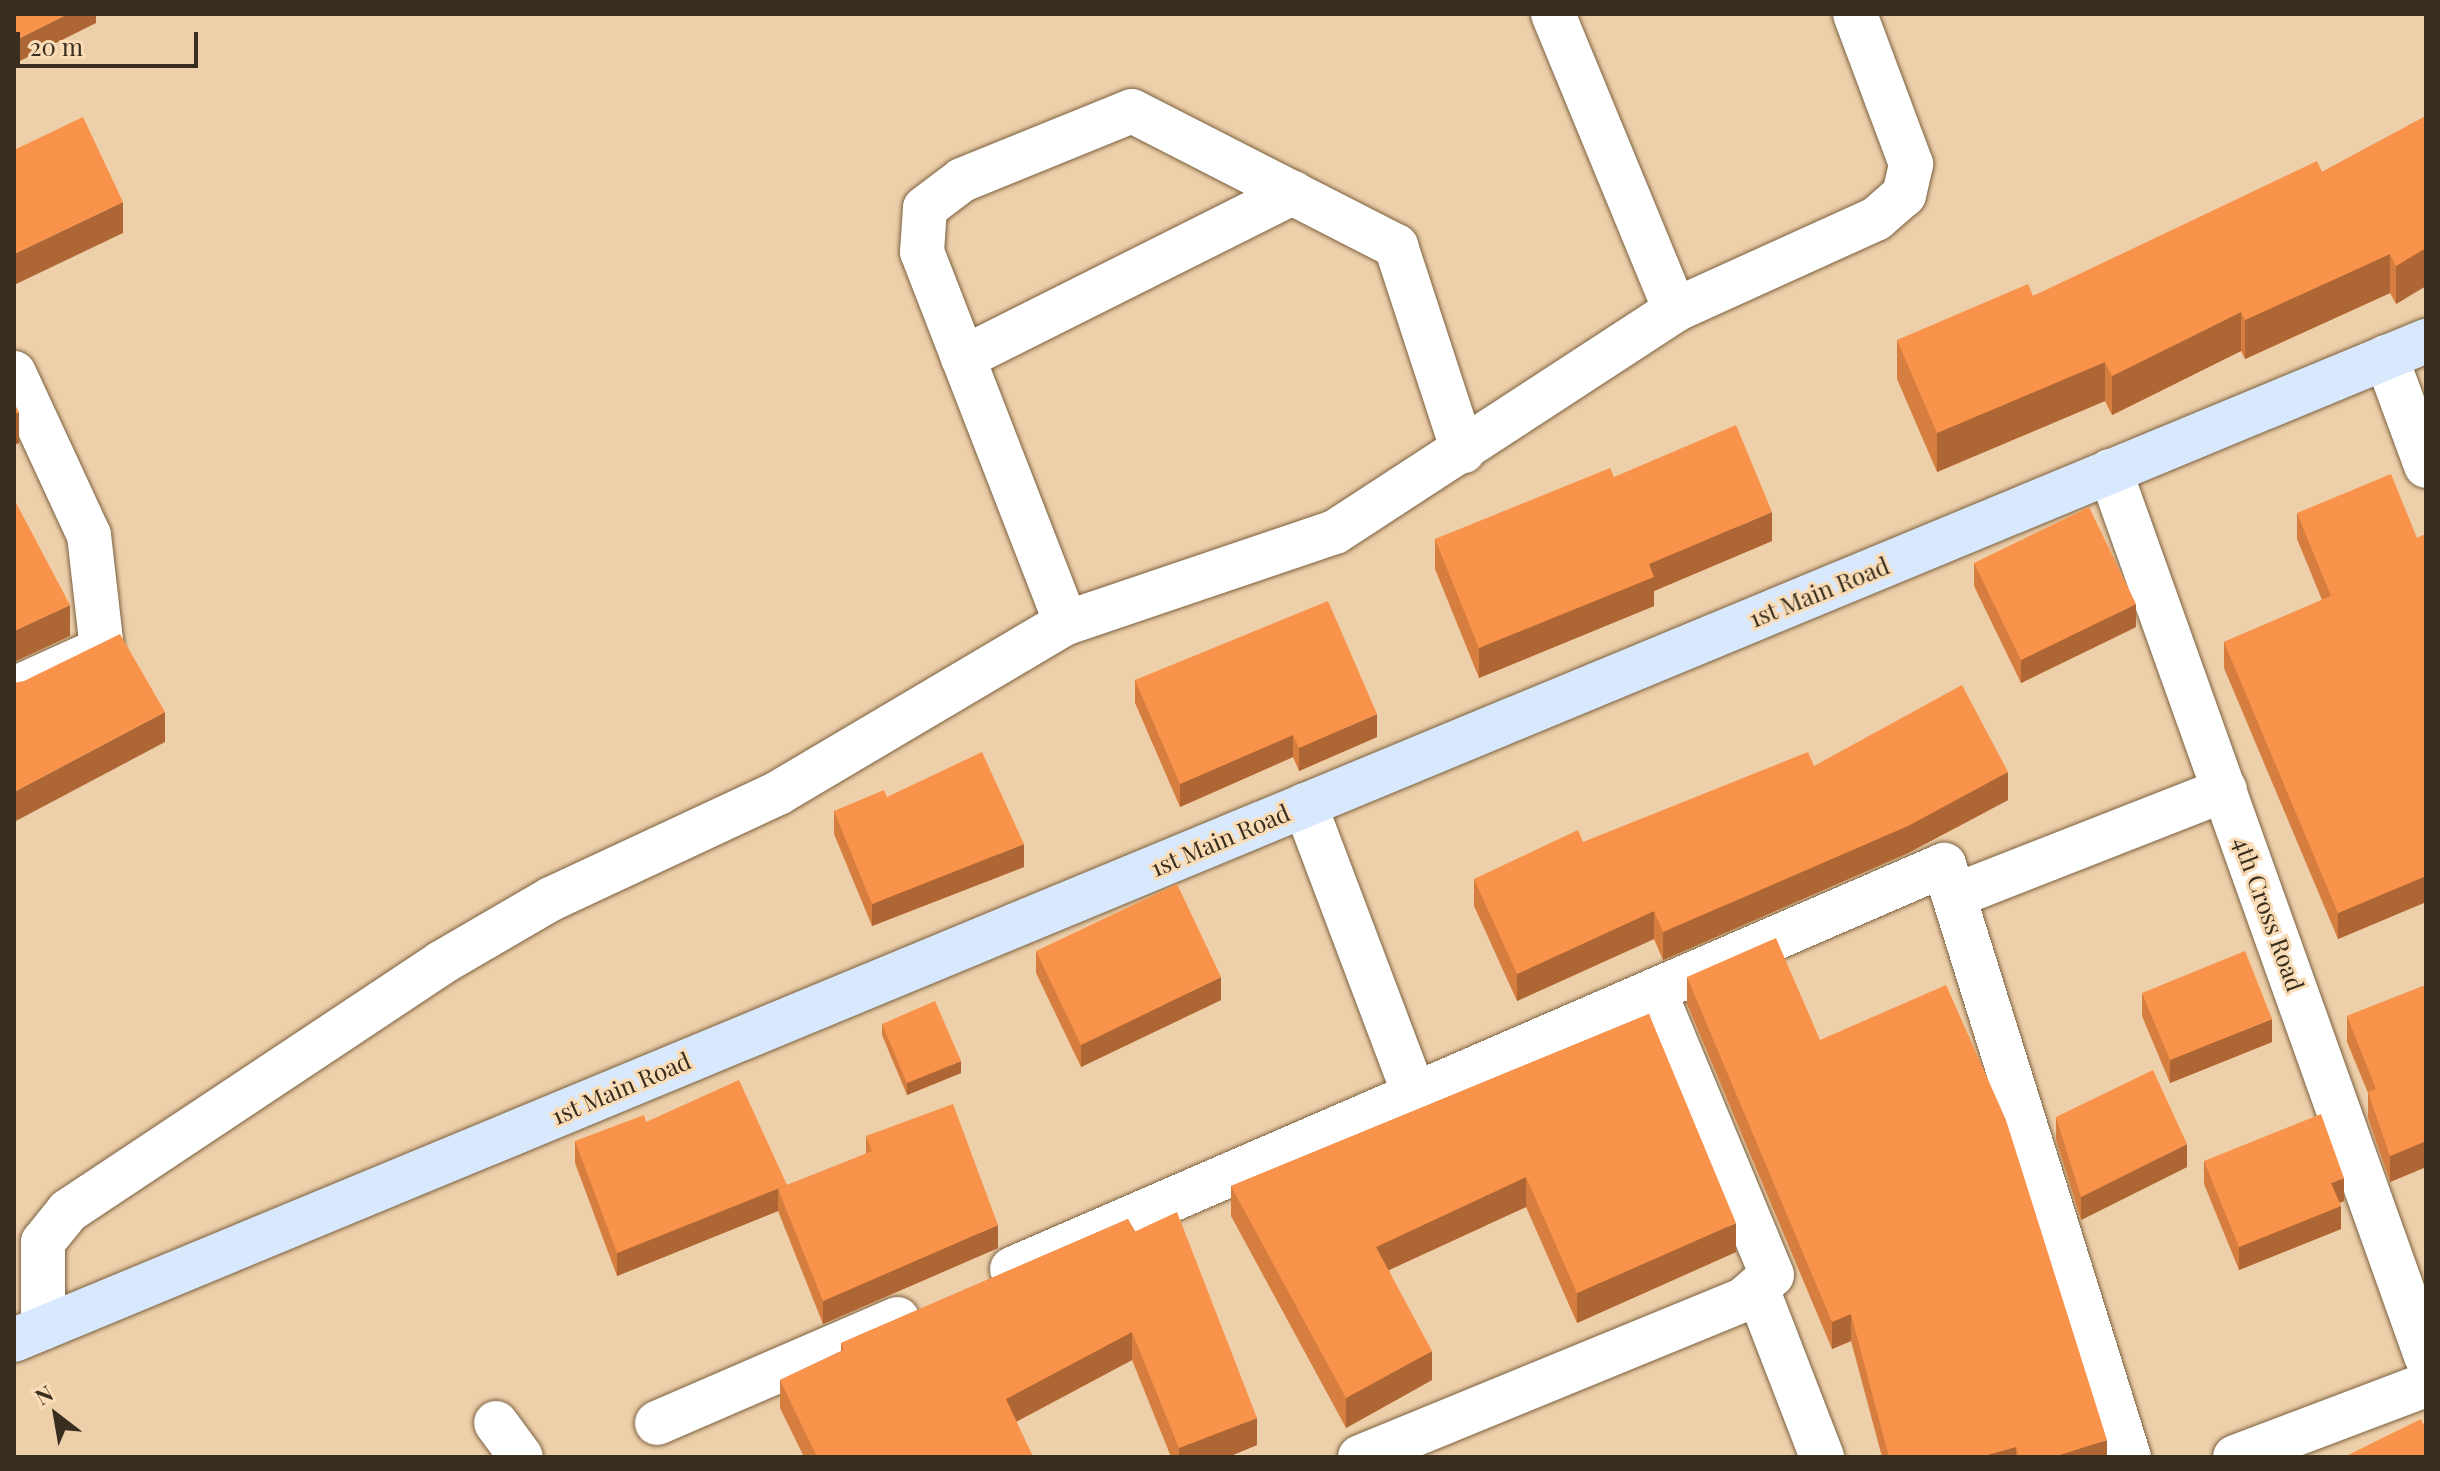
<!DOCTYPE html>
<html>
<head>
<meta charset="utf-8">
<style>
  body { margin:0 }
  #map { position:relative; width:2440px; height:1471px; overflow:hidden; background:#edcfaa; font-family:"Playfair Display",serif }
  div>[style] { position:absolute }
  [style*='--x'] { left:calc(var(--x)*1px); top:calc(var(--y)*1px); width:calc(var(--w)*1px); rotate:calc(var(--a)*1deg) }
  .roads { filter:drop-shadow(0 0 2px #7b613f) drop-shadow(0 0 2px #7b613f) }
  .street>* { height:44px; margin:-22px; padding:0 22px; transform-origin:22px; border-radius:22px; background:#fff }
  .secondary>* { height:44px; margin:-22px; padding:0 22px; transform-origin:22px; border-radius:22px; background:#d9e9fd }
  .wall>* { inset:0; background:#d67e40 }
  .shaded-wall>* { inset:0; background:#ae6734 }
  .building>* { inset:0; background:#f9934b }
  span { translate:-50% -50%; white-space:nowrap; text-align:center; line-height:1.15; -webkit-text-stroke:6px #faddb7; paint-order:stroke }
  .street-label { font-size:24px; color:#382d1e }
  .frame { position:absolute; inset:0; border:16px solid #382d1e; pointer-events:none }
  .north { position:absolute; left:16px; top:1375px; width:80px; height:80px; -webkit-text-stroke:6px #faddb7; paint-order:stroke; rotate:329deg; font-size:22px; font-weight:700; line-height:32px; text-align:center; color:#382d1e }
  .north::after { content:''; display:block; margin:auto; width:28px; height:36px; background:#382d1e; clip-path:polygon(50% 0,100% 100%,50% 72%,0 100%) }
  .scale { position:absolute; left:16px; top:32px; width:182px; height:36px; box-sizing:border-box; border:4px solid #382d1e; border-top:0; padding-left:10px; font-size:24px; line-height:28px; white-space:nowrap; color:#382d1e; -webkit-text-stroke:6px #faddb7; paint-order:stroke }
</style>
</head>
<body>
<div id="map">
  <div class="roads">
    <div class="street">
      <div style="--x:1553;--y:14;--w:320;--a:67.6"></div>
      <div style="--x:2386;--y:357;--w:116;--a:69.8"></div>
      <div style="--x:963;--y:358;--w:369;--a:-26.6"></div>
      <div style="--x:14;--y:373;--w:179;--a:65.2"></div>
      <div style="--x:89;--y:535;--w:115;--a:83.5"></div>
      <div style="--x:102;--y:649;--w:97;--a:155.6"></div>
      <div style="--x:2110;--y:471;--w:940;--a:70.35"></div>
      <div style="--x:1066;--y:623;--w:398;--a:-111.2"></div>
      <div style="--x:922;--y:252;--w:44;--a:-86.1"></div>
      <div style="--x:925;--y:208;--w:46;--a:-37.1"></div>
      <div style="--x:962;--y:180;--w:183;--a:-22.1"></div>
      <div style="--x:1132;--y:111;--w:297;--a:27.1"></div>
      <div style="--x:1396;--y:246;--w:216;--a:71.9"></div>
      <div style="--x:1305;--y:805;--w:309;--a:69.3"></div>
      <div style="--x:1954;--y:896;--w:291;--a:-21.4"></div>
      <div style="--x:1012;--y:1269;--w:1016;--a:-23.44"></div>
      <div style="--x:1944;--y:865;--w:620;--a:72.65"></div>
      <div style="--x:1758;--y:1291;--w:178;--a:68.9"></div>
      <div style="--x:43;--y:1328;--w:86;--a:-90"></div>
      <div style="--x:43;--y:1242;--w:40;--a:-51"></div>
      <div style="--x:68;--y:1211;--w:448;--a:-33.6"></div>
      <div style="--x:441;--y:963;--w:127;--a:-30.2"></div>
      <div style="--x:551;--y:899;--w:251;--a:-25"></div>
      <div style="--x:778;--y:793;--w:334;--a:-30.6"></div>
      <div style="--x:1066;--y:623;--w:284;--a:-18.7"></div>
      <div style="--x:1335;--y:532;--w:406;--a:-33.1"></div>
      <div style="--x:1675;--y:310;--w:221;--a:-24.4"></div>
      <div style="--x:1876;--y:219;--w:37;--a:-41"></div>
      <div style="--x:1904;--y:195;--w:32;--a:-77"></div>
      <div style="--x:1911;--y:164;--w:160;--a:-110.5"></div>
      <div style="--x:496;--y:1423;--w:42;--a:53.7"></div>
      <div style="--x:657;--y:1423;--w:262;--a:-23.4"></div>
      <div style="--x:1360;--y:1457;--w:414;--a:-22.3"></div>
      <div style="--x:1743;--y:1300;--w:38;--a:-41"></div>
      <div style="--x:1772;--y:1275;--w:308;--a:-112.5"></div>
      <div style="--x:2235;--y:1457;--w:204;--a:-20.7"></div>
    </div>
    <div class="secondary">
      <div style="--x:14;--y:1340;--w:2611;--a:-22.5"></div>
    </div>
  </div>
  <div class="wall">
    <div style="clip-path:polygon(2426px 116px,2426px 286px,2396px 304px,2390px 293px,2245px 359px,2241px 351px,2112px 415px,2105px 401px,1937px 472px,1897px 379px,1897px 340px,2033px 296px,2322px 172px)"></div>
    <div style="clip-path:polygon(1614px 477px,1772px 541px,1654px 591px,1654px 606px,1479px 678px,1435px 569px,1435px 539px)"></div>
    <div style="clip-path:polygon(2297px 513px,2417px 538px,2426px 534px,2426px 902px,2338px 939px,2224px 668px,2224px 642px,2322px 600px,2297px 539px)"></div>
    <div style="clip-path:polygon(1974px 563px,2136px 627px,2021px 683px,1974px 586px)"></div>
    <div style="clip-path:polygon(1135px 680px,1377px 737px,1299px 771px,1293px 757px,1180px 807px,1135px 703px)"></div>
    <div style="clip-path:polygon(1814px 766px,2008px 800px,1908px 853px,1663px 960px,1654px 939px,1517px 1001px,1474px 906px,1474px 879px)"></div>
    <div style="clip-path:polygon(887px 797px,1024px 867px,872px 926px,834px 834px,834px 811px)"></div>
    <div style="clip-path:polygon(1036px 951px,1221px 1000px,1081px 1067px,1036px 973px)"></div>
    <div style="clip-path:polygon(1687px 977px,1820px 1040px,2107px 1457px,1882px 1457px,1851px 1341px,1832px 1349px,1687px 1004px)"></div>
    <div style="clip-path:polygon(2426px 985px,2426px 1167px,2390px 1182px,2368px 1118px,2368px 1093px,2347px 1042px,2347px 1016px)"></div>
    <div style="clip-path:polygon(2142px 993px,2272px 1042px,2170px 1083px,2142px 1016px)"></div>
    <div style="clip-path:polygon(1649px 1014px,1736px 1252px,1577px 1323px,1526px 1207px,1389px 1270px,1432px 1380px,1346px 1428px,1231px 1216px,1231px 1186px)"></div>
    <div style="clip-path:polygon(882px 1024px,961px 1073px,907px 1095px,882px 1035px)"></div>
    <div style="clip-path:polygon(2056px 1117px,2187px 1167px,2081px 1220px,2056px 1140px)"></div>
    <div style="clip-path:polygon(866px 1136px,998px 1248px,823px 1324px,778px 1211px,617px 1276px,575px 1163px,575px 1141px,787px 1185px,866px 1154px)"></div>
    <div style="clip-path:polygon(2204px 1161px,2344px 1201px,2340px 1203px,2341px 1229px,2239px 1270px,2204px 1184px)"></div>
    <div style="clip-path:polygon(1128px 1219px,1257px 1445px,1228px 1457px,1171px 1457px,1132px 1360px,1016px 1422px,1033px 1457px,804px 1457px,780px 1408px,780px 1380px,841px 1351px,841px 1343px)"></div>
  </div>
  <div class="shaded-wall">
    <div style="clip-path:polygon(68px 14px,96px 14px,96px 23px,14px 64px,14px 41px)"></div>
    <div style="clip-path:polygon(123px 202px,123px 233px,14px 285px,14px 254px)"></div>
    <div style="clip-path:polygon(2426px 248px,2426px 286px,2396px 304px,2396px 266px)"></div>
    <div style="clip-path:polygon(2390px 254px,2390px 293px,2245px 359px,2245px 320px)"></div>
    <div style="clip-path:polygon(2241px 312px,2241px 351px,2112px 415px,2112px 376px)"></div>
    <div style="clip-path:polygon(2105px 362px,2105px 401px,1937px 472px,1937px 433px)"></div>
    <div style="clip-path:polygon(19px 412px,19px 443px,14px 445px,14px 414px)"></div>
    <div style="clip-path:polygon(1772px 512px,1772px 541px,1654px 591px,1654px 606px,1479px 678px,1479px 648px,1649px 564px)"></div>
    <div style="clip-path:polygon(2136px 604px,2136px 627px,2021px 683px,2021px 660px)"></div>
    <div style="clip-path:polygon(70px 605px,70px 636px,14px 662px,14px 631px)"></div>
    <div style="clip-path:polygon(165px 712px,165px 742px,14px 822px,14px 792px)"></div>
    <div style="clip-path:polygon(1377px 714px,1377px 737px,1299px 771px,1299px 748px)"></div>
    <div style="clip-path:polygon(1293px 735px,1293px 757px,1180px 807px,1180px 784px)"></div>
    <div style="clip-path:polygon(2008px 772px,2008px 800px,1908px 853px,1663px 960px,1663px 932px)"></div>
    <div style="clip-path:polygon(1024px 844px,1024px 867px,872px 926px,872px 904px)"></div>
    <div style="clip-path:polygon(2426px 876px,2426px 902px,2338px 939px,2338px 913px)"></div>
    <div style="clip-path:polygon(1654px 911px,1654px 939px,1517px 1001px,1517px 974px)"></div>
    <div style="clip-path:polygon(1221px 977px,1221px 1000px,1081px 1067px,1081px 1045px)"></div>
    <div style="clip-path:polygon(2272px 1019px,2272px 1042px,2170px 1083px,2170px 1060px)"></div>
    <div style="clip-path:polygon(961px 1061px,961px 1073px,907px 1095px,907px 1083px)"></div>
    <div style="clip-path:polygon(2426px 1141px,2426px 1167px,2390px 1182px,2390px 1156px)"></div>
    <div style="clip-path:polygon(2187px 1144px,2187px 1167px,2081px 1220px,2081px 1197px)"></div>
    <div style="clip-path:polygon(1526px 1177px,1526px 1207px,1376px 1276px,1376px 1247px)"></div>
    <div style="clip-path:polygon(2344px 1178px,2344px 1201px,2331px 1206px,2331px 1183px)"></div>
    <div style="clip-path:polygon(787px 1185px,778px 1189px,778px 1211px,617px 1276px,617px 1253px)"></div>
    <div style="clip-path:polygon(2341px 1206px,2341px 1229px,2239px 1270px,2239px 1247px)"></div>
    <div style="clip-path:polygon(1736px 1223px,1736px 1252px,1577px 1323px,1577px 1293px)"></div>
    <div style="clip-path:polygon(998px 1225px,998px 1248px,823px 1324px,823px 1301px)"></div>
    <div style="clip-path:polygon(1851px 1314px,1851px 1341px,1832px 1349px,1832px 1322px)"></div>
    <div style="clip-path:polygon(1132px 1332px,1132px 1360px,1006px 1427px,1006px 1399px)"></div>
    <div style="clip-path:polygon(1432px 1351px,1432px 1380px,1346px 1428px,1346px 1398px)"></div>
    <div style="clip-path:polygon(1257px 1418px,1257px 1445px,1228px 1457px,1179px 1457px,1179px 1448px)"></div>
    <div style="clip-path:polygon(2107px 1440px,2107px 1457px,2053px 1457px)"></div>
    <div style="clip-path:polygon(2016px 1447px,2016px 1457px,1980px 1457px)"></div>
  </div>
  <div class="building">
    <div style="clip-path:polygon(14px 14px,68px 14px,14px 41px)"></div>
    <div style="clip-path:polygon(2426px 116px,2426px 248px,2396px 266px,2390px 254px,2245px 320px,2241px 312px,2112px 376px,2105px 362px,1937px 433px,1897px 340px,2028px 284px,2033px 296px,2317px 161px,2322px 172px)"></div>
    <div style="clip-path:polygon(83px 117px,123px 202px,14px 254px,14px 150px)"></div>
    <div style="clip-path:polygon(14px 403px,19px 412px,14px 414px)"></div>
    <div style="clip-path:polygon(1736px 425px,1772px 512px,1649px 564px,1654px 577px,1479px 648px,1435px 539px,1610px 468px,1614px 477px)"></div>
    <div style="clip-path:polygon(2391px 474px,2417px 538px,2426px 534px,2426px 876px,2338px 913px,2224px 642px,2331px 596px,2297px 513px)"></div>
    <div style="clip-path:polygon(14px 499px,70px 605px,14px 631px)"></div>
    <div style="clip-path:polygon(2089px 507px,2136px 604px,2021px 660px,1974px 563px)"></div>
    <div style="clip-path:polygon(1328px 601px,1377px 714px,1299px 748px,1293px 735px,1180px 784px,1135px 680px)"></div>
    <div style="clip-path:polygon(120px 634px,165px 712px,14px 792px,14px 683px,24px 681px)"></div>
    <div style="clip-path:polygon(1962px 685px,2008px 772px,1908px 826px,1663px 932px,1654px 911px,1517px 974px,1474px 879px,1578px 830px,1583px 842px,1808px 752px,1814px 766px)"></div>
    <div style="clip-path:polygon(982px 752px,1024px 844px,872px 904px,834px 811px,884px 790px,887px 797px)"></div>
    <div style="clip-path:polygon(1177px 884px,1221px 977px,1081px 1045px,1036px 951px)"></div>
    <div style="clip-path:polygon(1776px 938px,1820px 1040px,1946px 985px,2006px 1120px,2107px 1440px,2053px 1457px,2019px 1457px,2016px 1447px,1980px 1457px,1889px 1457px,1851px 1314px,1832px 1322px,1687px 977px)"></div>
    <div style="clip-path:polygon(2245px 951px,2272px 1019px,2170px 1060px,2142px 993px)"></div>
    <div style="clip-path:polygon(2426px 985px,2426px 1141px,2390px 1156px,2368px 1092px,2376px 1089px,2347px 1016px)"></div>
    <div style="clip-path:polygon(935px 1001px,961px 1061px,907px 1083px,882px 1024px)"></div>
    <div style="clip-path:polygon(1649px 1014px,1736px 1223px,1577px 1293px,1526px 1177px,1376px 1247px,1432px 1351px,1346px 1398px,1231px 1186px)"></div>
    <div style="clip-path:polygon(2153px 1070px,2187px 1144px,2081px 1197px,2056px 1117px)"></div>
    <div style="clip-path:polygon(739px 1080px,787px 1185px,617px 1253px,575px 1141px,644px 1115px,646px 1122px)"></div>
    <div style="clip-path:polygon(953px 1104px,998px 1225px,823px 1301px,778px 1189px,872px 1151px,866px 1136px)"></div>
    <div style="clip-path:polygon(2321px 1114px,2344px 1178px,2331px 1183px,2341px 1206px,2239px 1247px,2204px 1161px)"></div>
    <div style="clip-path:polygon(1177px 1212px,1257px 1418px,1179px 1448px,1132px 1332px,1006px 1399px,1033px 1457px,817px 1457px,780px 1380px,844px 1350px,841px 1343px,1128px 1219px,1134px 1232px)"></div>
    <div style="clip-path:polygon(2421px 1419px,2426px 1430px,2426px 1457px,2344px 1457px)"></div>
  </div>
  <div class="street-label">
    <span style="left:1819px;top:592px;rotate:-22deg">1st Main Road</span>
    <span style="left:1220px;top:840px;rotate:-23deg">1st Main Road</span>
    <span style="left:2269px;top:914px;rotate:70deg">4th Cross Road</span>
    <span style="left:621px;top:1088px;rotate:-23deg">1st Main Road</span>
  </div>
  <div class="frame"></div>
  <div class="north">N</div>
  <div class="scale">20 m</div>
</div>
</body>
</html>
